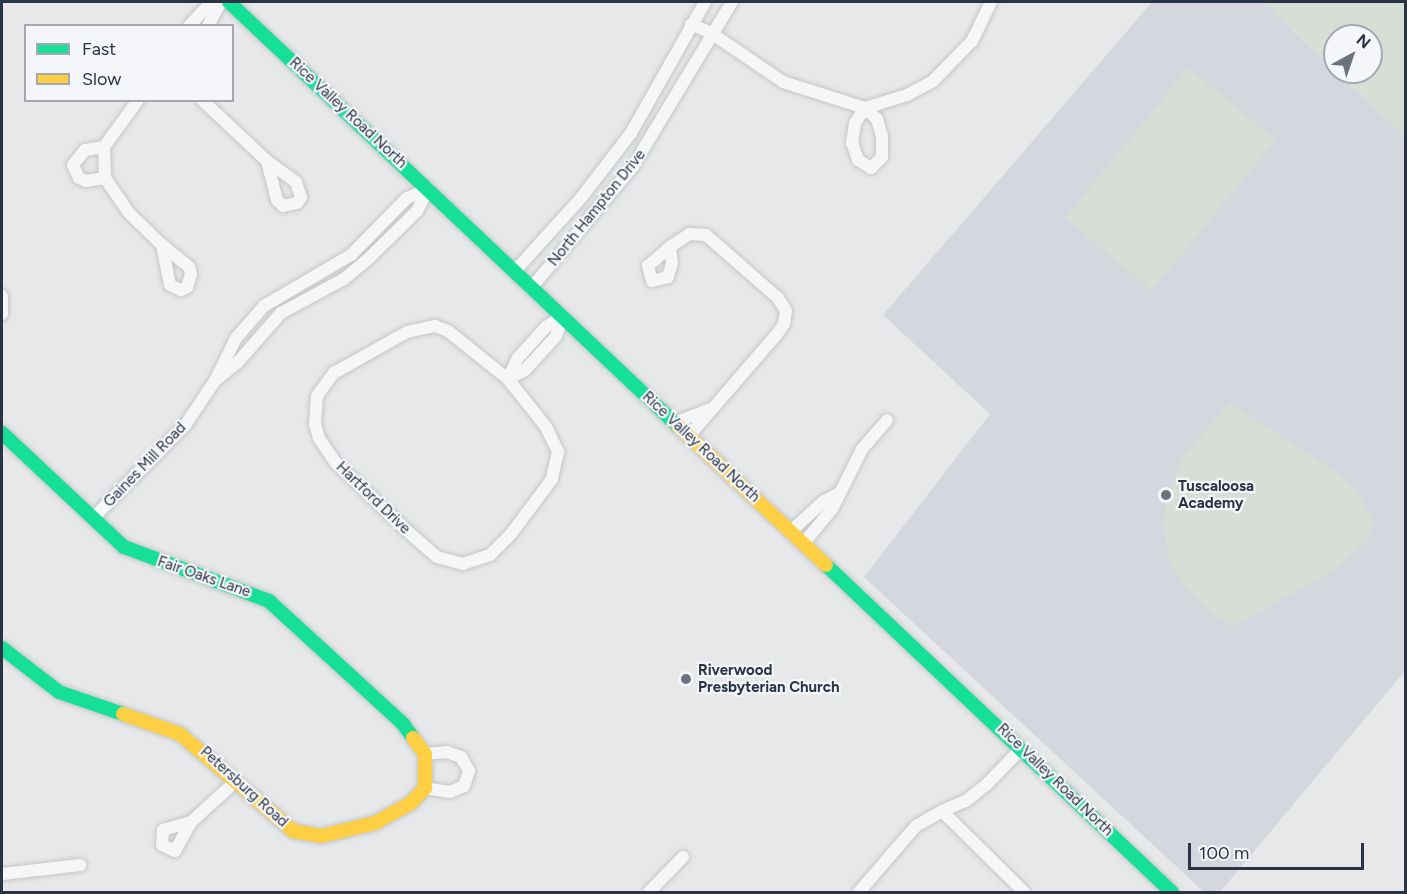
<!DOCTYPE html>
<html>
<head>
<meta charset="utf-8">
<style>
  body { margin:0 }
  #map { position:relative; width:1407px; height:894px; overflow:hidden; background:#e6e8ea; font-family:Figtree,sans-serif }
  div>[style] { position:absolute }
  [style*='--x'] { left:calc(var(--x)*1px); top:calc(var(--y)*1px); width:calc(var(--w)*1px); rotate:calc(var(--a)*1deg) }
  .built>* { inset:0; background:#d4d7dd }
  .green>* { inset:0; background:#d6ded6 }
  .roads { filter:drop-shadow(0 0 2px #c4c6c8) drop-shadow(0 0 2px #c4c6c8) }
  .street>* { height:12px; margin:-6px; padding:0 6px; transform-origin:6px; border-radius:6px; background:#f5f6f7 }
  .fast>* { height:14px; margin:-7px; padding:0 7px; transform-origin:7px; border-radius:7px; background:#16e098 }
  .slow>* { height:14px; margin:-7px; padding:0 7px; transform-origin:7px; border-radius:7px; background:#ffcf43 }
  .dots>* { width:16px; height:16px; translate:-50% -50%; box-sizing:border-box; border:3px solid #f4f6f9; border-radius:50% }
  span { translate:-50% -50%; white-space:nowrap; text-align:center; line-height:1.15; -webkit-text-stroke:4.5px #f4f6f9; paint-order:stroke }
  .street-label { font-size:15px; color:#2b3445 }
  .poi-label { font-size:15px; color:#2b3445; font-weight:700 }
  .left { translate:0 -50%; text-align:left }
  .frame { position:absolute; inset:0; border:3px solid #2b3445; pointer-events:none }
  .legend { position:absolute; left:24px; top:24px; width:210px; height:78px; box-sizing:border-box; background:#f4f6f9; border:2px solid #a4a8b1; margin:0; padding:8px 10px; list-style:none; font-size:18px; color:#2b3445 }
  .legend li { display:flex; align-items:center; gap:12px; height:30px }
  .legend b { width:30px; border:2px solid #a4a8b1 }
  .north { position:absolute; left:1323px; top:24px; width:60px; height:60px; box-sizing:border-box; background:#f4f6f9; border:2px solid #a4a8b1; border-radius:50%; rotate:40deg; font-size:16px; font-weight:700; line-height:24px; text-align:center; color:#2b3445 }
  .north::after { content:''; display:block; margin:auto; width:21px; height:27px; background:#6c737f; clip-path:polygon(50% 0,100% 100%,50% 72%,0 100%) }
  .scale { position:absolute; left:1188px; top:843px; width:176px; height:27px; box-sizing:border-box; border:3px solid #2b3445; border-top:0; padding-left:8px; font-size:18px; line-height:21px; white-space:nowrap; color:#2b3445; -webkit-text-stroke:4px #f4f6f9; paint-order:stroke }
</style>
</head>
<body>
<div id="map">
  <div class="built">
    <div style="clip-path:polygon(1152px 2px,1263px 2px,1405px 136px,1405px 671px,1220px 892px,1204px 892px,864px 577px,990px 414px,883px 315px)"></div>
  </div>
  <div class="green">
    <div style="clip-path:polygon(1263px 2px,1405px 2px,1405px 136px,1338px 72px,1371px 72px,1371px 36px,1335px 36px,1335px 69px)"></div>
    <div style="clip-path:polygon(1188px 68px,1276px 140px,1152px 290px,1065px 218px)"></div>
    <div style="clip-path:polygon(1230px 403px,1337px 473px,1357px 492px,1374px 521px,1367px 541px,1336px 569px,1233px 627px,1213px 615px,1182px 583px,1170px 562px,1163px 526px,1168px 492px,1185px 454px)"></div>
  </div>
  <div class="roads">
    <div class="street">
      <div style="--x:691;--y:24;--w:22;--a:24"></div>
      <div style="--x:711;--y:33;--w:87;--a:34.2"></div>
      <div style="--x:783;--y:82;--w:86;--a:17.6"></div>
      <div style="--x:865;--y:108;--w:44;--a:-17.2"></div>
      <div style="--x:907;--y:95;--w:30;--a:-28"></div>
      <div style="--x:933;--y:81;--w:56;--a:-45.7"></div>
      <div style="--x:972;--y:41;--w:43;--a:-64"></div>
      <div style="--x:189;--y:26;--w:33;--a:-47"></div>
      <div style="--x:208;--y:26;--w:27;--a:-62"></div>
      <div style="--x:138;--y:100;--w:58;--a:125.9"></div>
      <div style="--x:104;--y:147;--w:31;--a:88"></div>
      <div style="--x:105;--y:178;--w:42;--a:55.6"></div>
      <div style="--x:129;--y:213;--w:46;--a:44.1"></div>
      <div style="--x:202;--y:100;--w:89;--a:43.2"></div>
      <div style="--x:865;--y:108;--w:16;--a:43"></div>
      <div style="--x:877;--y:119;--w:18;--a:74"></div>
      <div style="--x:882;--y:136;--w:21;--a:90"></div>
      <div style="--x:882;--y:157;--w:16;--a:135"></div>
      <div style="--x:871;--y:168;--w:15;--a:-148"></div>
      <div style="--x:858;--y:160;--w:18;--a:-109"></div>
      <div style="--x:852;--y:143;--w:20;--a:-81"></div>
      <div style="--x:855;--y:123;--w:18;--a:-56"></div>
      <div style="--x:104;--y:147;--w:19;--a:171"></div>
      <div style="--x:85;--y:150;--w:19;--a:129"></div>
      <div style="--x:73;--y:165;--w:14;--a:65"></div>
      <div style="--x:79;--y:178;--w:8;--a:23"></div>
      <div style="--x:86;--y:181;--w:19;--a:-9"></div>
      <div style="--x:267;--y:161;--w:36;--a:36"></div>
      <div style="--x:296;--y:182;--w:16;--a:72"></div>
      <div style="--x:301;--y:197;--w:7;--a:124"></div>
      <div style="--x:297;--y:203;--w:14;--a:168"></div>
      <div style="--x:283;--y:206;--w:8;--a:-135"></div>
      <div style="--x:277;--y:200;--w:40;--a:-104.4"></div>
      <div style="--x:162;--y:245;--w:35;--a:39"></div>
      <div style="--x:189;--y:267;--w:7;--a:74"></div>
      <div style="--x:191;--y:274;--w:14;--a:107"></div>
      <div style="--x:187;--y:287;--w:7;--a:153"></div>
      <div style="--x:181;--y:290;--w:12;--a:-156"></div>
      <div style="--x:170;--y:285;--w:41;--a:-101.3"></div>
      <div style="--x:670;--y:247;--w:23;--a:-34"></div>
      <div style="--x:689;--y:234;--w:17;--a:3"></div>
      <div style="--x:706;--y:235;--w:96;--a:41.2"></div>
      <div style="--x:778;--y:298;--w:15;--a:58"></div>
      <div style="--x:786;--y:311;--w:13;--a:99"></div>
      <div style="--x:784;--y:324;--w:12;--a:125"></div>
      <div style="--x:777;--y:334;--w:136;--a:130.8"></div>
      <div style="--x:670;--y:247;--w:16;--a:83"></div>
      <div style="--x:672;--y:263;--w:15;--a:106"></div>
      <div style="--x:668;--y:277;--w:16;--a:166"></div>
      <div style="--x:652;--y:281;--w:16;--a:-105"></div>
      <div style="--x:648;--y:266;--w:29;--a:-41"></div>
      <div style="--x:515;--y:271;--w:98;--a:-47.9"></div>
      <div style="--x:581;--y:198;--w:82;--a:-52.4"></div>
      <div style="--x:631;--y:133;--w:150;--a:-60.5"></div>
      <div style="--x:532;--y:287;--w:158;--a:-50.1"></div>
      <div style="--x:633;--y:166;--w:192;--a:-58.9"></div>
      <div style="--x:2;--y:296;--w:18;--a:90"></div>
      <div style="--x:435;--y:326;--w:14;--a:21"></div>
      <div style="--x:448;--y:331;--w:77;--a:38.7"></div>
      <div style="--x:508;--y:379;--w:61;--a:51.6"></div>
      <div style="--x:546;--y:427;--w:28;--a:64"></div>
      <div style="--x:558;--y:452;--w:28;--a:103"></div>
      <div style="--x:552;--y:479;--w:69;--a:126.7"></div>
      <div style="--x:511;--y:534;--w:30;--a:135"></div>
      <div style="--x:490;--y:555;--w:28;--a:162"></div>
      <div style="--x:463;--y:564;--w:27;--a:-165"></div>
      <div style="--x:437;--y:557;--w:41;--a:-138.9"></div>
      <div style="--x:406;--y:530;--w:98;--a:-136.2"></div>
      <div style="--x:335;--y:462;--w:29;--a:-124"></div>
      <div style="--x:319;--y:438;--w:15;--a:-106"></div>
      <div style="--x:315;--y:424;--w:28;--a:-86"></div>
      <div style="--x:317;--y:396;--w:29;--a:-54"></div>
      <div style="--x:334;--y:373;--w:84;--a:-29.3"></div>
      <div style="--x:407;--y:332;--w:29;--a:-12"></div>
      <div style="--x:217;--y:379;--w:26;--a:-39"></div>
      <div style="--x:237;--y:363;--w:67;--a:-48.7"></div>
      <div style="--x:281;--y:313;--w:72;--a:-28.4"></div>
      <div style="--x:344;--y:279;--w:33;--a:-40"></div>
      <div style="--x:369;--y:258;--w:67;--a:-44.4"></div>
      <div style="--x:417;--y:211;--w:25;--a:-63"></div>
      <div style="--x:508;--y:379;--w:19;--a:-28"></div>
      <div style="--x:525;--y:370;--w:46;--a:-47.6"></div>
      <div style="--x:556;--y:336;--w:21;--a:-71"></div>
      <div style="--x:508;--y:379;--w:23;--a:-65"></div>
      <div style="--x:518;--y:358;--w:42;--a:-47.9"></div>
      <div style="--x:546;--y:327;--w:20;--a:-33"></div>
      <div style="--x:674;--y:423;--w:39;--a:-21"></div>
      <div style="--x:93;--y:518;--w:132;--a:-45.3"></div>
      <div style="--x:186;--y:424;--w:54;--a:-56.3"></div>
      <div style="--x:216;--y:379;--w:46;--a:-64"></div>
      <div style="--x:236;--y:338;--w:43;--a:-48.8"></div>
      <div style="--x:264;--y:306;--w:101;--a:-30.4"></div>
      <div style="--x:351;--y:255;--w:80;--a:-45.5"></div>
      <div style="--x:407;--y:198;--w:23;--a:-23"></div>
      <div style="--x:791;--y:531;--w:45;--a:-42.3"></div>
      <div style="--x:824;--y:501;--w:18;--a:-27"></div>
      <div style="--x:803;--y:544;--w:45;--a:-50.4"></div>
      <div style="--x:832;--y:509;--w:67;--a:-63.4"></div>
      <div style="--x:862;--y:449;--w:38;--a:-49"></div>
      <div style="--x:425;--y:754;--w:22;--a:-5"></div>
      <div style="--x:447;--y:752;--w:15;--a:20"></div>
      <div style="--x:461;--y:757;--w:16;--a:60"></div>
      <div style="--x:469;--y:771;--w:16;--a:108"></div>
      <div style="--x:464;--y:786;--w:15;--a:157"></div>
      <div style="--x:450;--y:792;--w:25;--a:-171"></div>
      <div style="--x:942;--y:811;--w:26;--a:-23"></div>
      <div style="--x:966;--y:801;--w:26;--a:-39"></div>
      <div style="--x:986;--y:785;--w:52;--a:-45.8"></div>
      <div style="--x:191;--y:822;--w:33;--a:119"></div>
      <div style="--x:175;--y:851;--w:14;--a:-155"></div>
      <div style="--x:162;--y:845;--w:15;--a:-86"></div>
      <div style="--x:163;--y:830;--w:29;--a:-16"></div>
      <div style="--x:191;--y:822;--w:58;--a:-42.2"></div>
      <div style="--x:2;--y:874;--w:79;--a:-6.6"></div>
      <div style="--x:649;--y:892;--w:49;--a:-45.8"></div>
      <div style="--x:859;--y:892;--w:87;--a:-49.2"></div>
      <div style="--x:916;--y:826;--w:30;--a:-30"></div>
      <div style="--x:942;--y:811;--w:115;--a:44.6"></div>
    </div>
    <div class="fast">
      <div style="--x:229;--y:2;--w:618;--a:43.36"></div>
      <div style="--x:2;--y:433;--w:167;--a:43.1"></div>
      <div style="--x:124;--y:547;--w:155;--a:20.4"></div>
      <div style="--x:269;--y:601;--w:182;--a:42.5"></div>
      <div style="--x:403;--y:724;--w:17;--a:54"></div>
      <div style="--x:826;--y:565;--w:476;--a:43.4"></div>
      <div style="--x:2;--y:648;--w:72;--a:37.7"></div>
      <div style="--x:59;--y:692;--w:68;--a:19"></div>
    </div>
    <div class="slow">
      <div style="--x:678;--y:426;--w:203;--a:43.2"></div>
      <div style="--x:123;--y:714;--w:60;--a:19.3"></div>
      <div style="--x:180;--y:734;--w:149;--a:40.6"></div>
      <div style="--x:293;--y:831;--w:28;--a:10"></div>
      <div style="--x:321;--y:836;--w:56;--a:-13.5"></div>
      <div style="--x:375;--y:823;--w:41;--a:-29.1"></div>
      <div style="--x:411;--y:803;--w:21;--a:-47"></div>
      <div style="--x:425;--y:788;--w:34;--a:-90"></div>
      <div style="--x:425;--y:754;--w:20;--a:-127"></div>
    </div>
  </div>
  <div class="dots">
    <div style="left:1166px;top:495px;background:#6c737f"></div>
    <div style="left:686px;top:679px;background:#6c737f"></div>
  </div>
  <div class="street-label">
    <span style="left:348px;top:113px;rotate:43deg">Rice Valley Road North</span>
    <span style="left:597px;top:208px;rotate:-51deg">North Hampton Drive</span>
    <span style="left:701px;top:447px;rotate:43deg">Rice Valley Road North</span>
    <span style="left:145px;top:465px;rotate:-46deg">Gaines Mill Road</span>
    <span style="left:373px;top:498px;rotate:44deg">Hartford Drive</span>
    <span style="left:204px;top:577px;rotate:19deg">Fair Oaks Lane</span>
    <span style="left:1055px;top:780px;rotate:44deg">Rice Valley Road North</span>
    <span style="left:244px;top:787px;rotate:42deg">Petersburg Road</span>
  </div>
  <div class="poi-label">
    <span class="left" style="left:1178px;top:495px">Tuscaloosa<br>Academy</span>
    <span class="left" style="left:698px;top:679px">Riverwood<br>Presbyterian Church</span>
  </div>
  <div class="frame"></div>
  <ul class="legend">
  <li><b style="height:8px;background:#16e098"></b>Fast</li>
  <li><b style="height:8px;background:#ffcf43"></b>Slow</li>
  </ul>
  <div class="north">N</div>
  <div class="scale">100 m</div>
</div>
</body>
</html>
